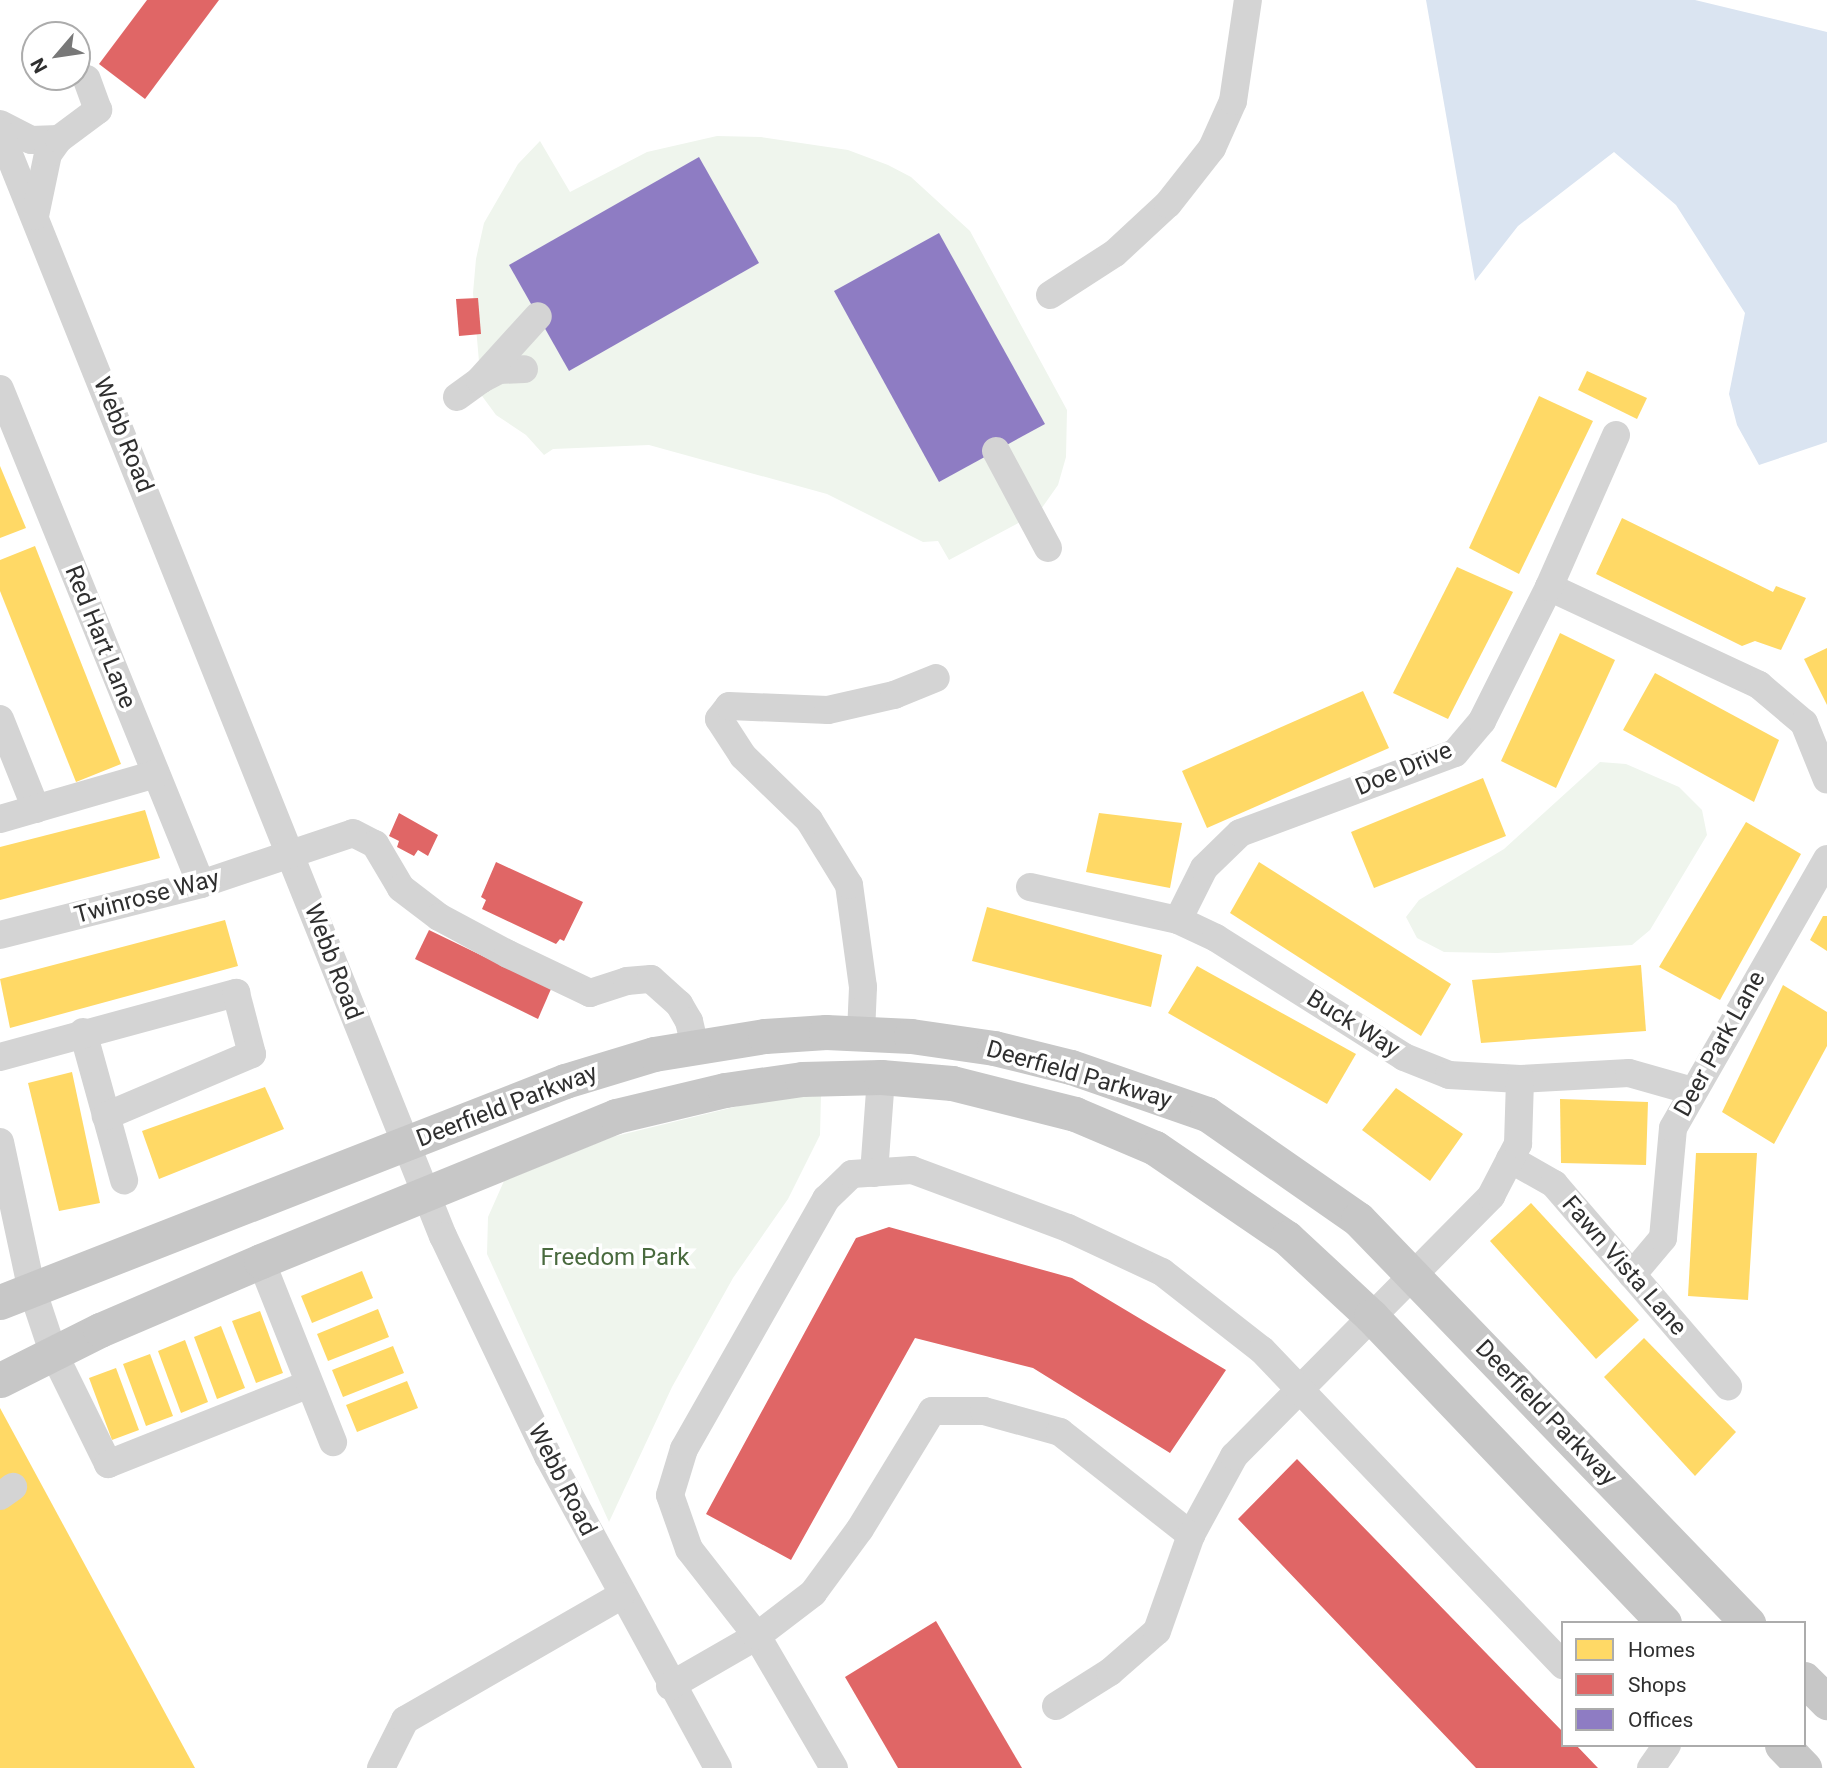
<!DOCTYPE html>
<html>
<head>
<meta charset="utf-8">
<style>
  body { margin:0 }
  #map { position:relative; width:1827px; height:1768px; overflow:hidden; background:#fff; font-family:Roboto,sans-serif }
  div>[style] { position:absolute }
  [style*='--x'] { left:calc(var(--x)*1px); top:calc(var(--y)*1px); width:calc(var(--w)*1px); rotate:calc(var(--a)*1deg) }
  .green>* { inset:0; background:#eff5ed }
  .water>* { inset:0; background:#dae4f1 }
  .homes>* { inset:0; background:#ffd966 }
  .shops>* { inset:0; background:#e06666 }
  .offices>* { inset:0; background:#8e7cc3 }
  .minor>* { height:28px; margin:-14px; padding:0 14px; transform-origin:14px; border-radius:14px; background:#d4d4d4 }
  .major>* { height:35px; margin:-17.5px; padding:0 17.5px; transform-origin:17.5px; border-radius:17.5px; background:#c7c7c7 }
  span { translate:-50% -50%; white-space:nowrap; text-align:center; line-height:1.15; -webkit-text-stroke:7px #fff; paint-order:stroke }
  .street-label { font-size:24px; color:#2f2f2f }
  .park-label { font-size:24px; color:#496a3e }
  .legend { position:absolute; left:1561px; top:1621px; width:245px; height:126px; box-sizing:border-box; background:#fff; border:2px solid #acacac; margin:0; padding:9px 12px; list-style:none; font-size:21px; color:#2f2f2f }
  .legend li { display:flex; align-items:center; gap:14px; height:35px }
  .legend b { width:35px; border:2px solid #acacac }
  .north { position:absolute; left:21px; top:21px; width:70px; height:70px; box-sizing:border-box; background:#fff; border:2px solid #acacac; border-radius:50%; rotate:241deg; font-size:19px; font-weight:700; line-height:28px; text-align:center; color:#2f2f2f }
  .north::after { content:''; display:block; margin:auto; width:24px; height:32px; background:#787878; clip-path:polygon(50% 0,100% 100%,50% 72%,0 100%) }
</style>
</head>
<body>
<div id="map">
  <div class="green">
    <div style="clip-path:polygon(717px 136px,761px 137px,848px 150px,888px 165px,911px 177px,970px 231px,1067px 410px,1066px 457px,1058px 485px,1039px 512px,949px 560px,938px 541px,923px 542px,827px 494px,649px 445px,553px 449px,544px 455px,526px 435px,496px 415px,482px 396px,473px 293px,476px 259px,484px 223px,518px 164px,540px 141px,570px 192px,647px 152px)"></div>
    <div style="clip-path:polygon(1600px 762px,1626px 764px,1679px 787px,1702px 810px,1707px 835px,1650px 930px,1632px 945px,1497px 953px,1444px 952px,1417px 938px,1406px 917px,1419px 900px,1504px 849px)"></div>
    <div style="clip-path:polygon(779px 1096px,821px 1096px,820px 1135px,788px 1199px,733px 1278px,672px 1387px,609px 1522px,487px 1254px,488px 1217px,504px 1181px,612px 1137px)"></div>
  </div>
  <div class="water">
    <div style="clip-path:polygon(1426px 0,1695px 0,1827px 32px,1827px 442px,1759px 465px,1737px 425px,1729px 394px,1745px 313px,1676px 205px,1614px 152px,1518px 226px,1475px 281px)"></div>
  </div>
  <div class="homes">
    <div style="clip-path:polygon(1587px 371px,1647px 398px,1637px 419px,1578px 390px)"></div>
    <div style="clip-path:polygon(1539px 396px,1593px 421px,1519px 574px,1469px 548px)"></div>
    <div style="clip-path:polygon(0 466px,26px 528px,0 538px)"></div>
    <div style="clip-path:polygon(1622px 518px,1773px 592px,1776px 586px,1806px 598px,1781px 650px,1755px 641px,1742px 646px,1596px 574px)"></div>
    <div style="clip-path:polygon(35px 546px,121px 764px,76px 782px,0 591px,0 560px)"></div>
    <div style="clip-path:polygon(1457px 567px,1513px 592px,1448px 719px,1393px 693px)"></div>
    <div style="clip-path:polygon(1560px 633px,1615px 660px,1556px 788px,1501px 761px)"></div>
    <div style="clip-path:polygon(1827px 648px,1827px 705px,1804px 659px)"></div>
    <div style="clip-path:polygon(1655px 673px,1779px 740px,1754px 802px,1623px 730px)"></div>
    <div style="clip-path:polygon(1363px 691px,1389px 748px,1207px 828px,1182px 771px)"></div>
    <div style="clip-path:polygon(1483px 778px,1506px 836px,1374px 888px,1351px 832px)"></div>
    <div style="clip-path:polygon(145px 810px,160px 858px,0 900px,0 847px)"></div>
    <div style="clip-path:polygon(1099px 813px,1182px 823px,1170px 888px,1086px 872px)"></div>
    <div style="clip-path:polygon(1746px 822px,1801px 854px,1720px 1000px,1659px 967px)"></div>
    <div style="clip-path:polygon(1259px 862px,1451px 984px,1421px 1036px,1230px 913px)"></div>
    <div style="clip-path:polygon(987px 907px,1162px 955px,1151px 1007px,972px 961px)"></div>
    <div style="clip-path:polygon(1823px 916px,1827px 916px,1827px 951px,1810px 940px)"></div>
    <div style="clip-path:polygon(225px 920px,238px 966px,10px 1028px,0 979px)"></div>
    <div style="clip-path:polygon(1641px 965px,1646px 1031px,1481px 1043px,1472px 980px)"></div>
    <div style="clip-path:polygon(1197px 966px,1356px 1054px,1327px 1104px,1168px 1013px)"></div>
    <div style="clip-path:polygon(1783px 985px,1827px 1012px,1827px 1046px,1774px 1144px,1722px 1112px)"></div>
    <div style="clip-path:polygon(72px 1072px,100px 1203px,59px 1211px,28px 1083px)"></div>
    <div style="clip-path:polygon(265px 1087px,284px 1129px,159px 1179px,142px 1131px)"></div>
    <div style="clip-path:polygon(1396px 1088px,1463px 1134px,1430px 1181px,1362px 1130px)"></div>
    <div style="clip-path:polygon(1560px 1099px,1648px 1102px,1646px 1165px,1561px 1163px)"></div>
    <div style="clip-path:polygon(1696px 1153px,1757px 1153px,1748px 1300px,1688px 1296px)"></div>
    <div style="clip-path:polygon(1531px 1203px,1639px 1320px,1596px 1359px,1490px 1241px)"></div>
    <div style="clip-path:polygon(362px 1271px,373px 1298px,312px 1323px,301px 1296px)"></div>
    <div style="clip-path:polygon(378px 1309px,389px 1337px,328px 1361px,317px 1334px)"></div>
    <div style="clip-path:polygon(260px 1311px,283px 1373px,256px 1383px,232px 1321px)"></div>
    <div style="clip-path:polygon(221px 1326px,245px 1388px,217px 1399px,194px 1337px)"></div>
    <div style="clip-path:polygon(1644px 1338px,1736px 1432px,1695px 1476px,1604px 1377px)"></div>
    <div style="clip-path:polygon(185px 1340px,208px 1402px,181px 1413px,158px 1351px)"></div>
    <div style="clip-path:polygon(393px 1346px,404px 1373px,343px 1397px,332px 1370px)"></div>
    <div style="clip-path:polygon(150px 1354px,173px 1416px,146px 1426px,123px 1364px)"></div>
    <div style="clip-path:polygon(116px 1368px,139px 1430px,112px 1440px,89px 1378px)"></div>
    <div style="clip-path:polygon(407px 1381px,418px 1408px,357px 1432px,346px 1405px)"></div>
    <div style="clip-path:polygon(0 1408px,195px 1768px,0 1768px)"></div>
  </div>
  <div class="shops">
    <div style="clip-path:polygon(147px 0,219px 0,145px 99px,99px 64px)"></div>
    <div style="clip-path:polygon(478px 298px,481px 334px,459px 336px,456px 299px)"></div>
    <div style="clip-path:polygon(399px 813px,438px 835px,428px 856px,418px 850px,414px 856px,397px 847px,399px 841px,389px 836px)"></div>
    <div style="clip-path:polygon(496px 862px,583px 902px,564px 941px,560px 939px,556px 944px,482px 909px,486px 900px,481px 897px)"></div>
    <div style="clip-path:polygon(429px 930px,551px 989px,538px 1019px,415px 959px)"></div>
    <div style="clip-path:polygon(889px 1227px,1072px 1278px,1226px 1370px,1170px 1453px,1033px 1368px,915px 1338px,791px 1560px,706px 1514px,856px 1238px)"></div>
    <div style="clip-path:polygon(1297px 1459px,1563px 1732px,1563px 1745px,1576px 1745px,1598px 1768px,1476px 1768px,1238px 1519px)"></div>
    <div style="clip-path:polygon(936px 1621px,1022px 1768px,898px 1768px,845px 1677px)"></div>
  </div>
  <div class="offices">
    <div style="clip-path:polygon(699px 157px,759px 263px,569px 371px,509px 265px)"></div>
    <div style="clip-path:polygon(939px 233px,1045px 424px,939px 482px,834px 291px)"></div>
  </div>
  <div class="minor">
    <div style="--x:0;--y:124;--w:35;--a:27"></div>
    <div style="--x:31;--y:140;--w:28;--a:-2"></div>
    <div style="--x:0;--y:132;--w:1190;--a:68.14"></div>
    <div style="--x:443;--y:1236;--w:244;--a:64.5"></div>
    <div style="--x:548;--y:1456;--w:355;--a:61.4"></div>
    <div style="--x:35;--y:216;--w:63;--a:-78.2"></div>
    <div style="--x:48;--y:154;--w:19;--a:-54"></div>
    <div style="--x:59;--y:139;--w:49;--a:-36.6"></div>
    <div style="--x:98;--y:110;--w:33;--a:-110"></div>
    <div style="--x:1050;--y:295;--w:77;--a:-32.9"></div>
    <div style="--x:1115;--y:253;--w:72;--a:-42.8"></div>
    <div style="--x:1168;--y:204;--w:71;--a:-51.8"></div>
    <div style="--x:1212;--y:148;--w:51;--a:-65.9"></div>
    <div style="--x:1233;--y:101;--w:102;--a:-81.6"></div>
    <div style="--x:482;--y:379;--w:19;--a:-28"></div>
    <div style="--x:499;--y:370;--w:25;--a:-2"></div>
    <div style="--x:0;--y:389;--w:534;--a:67.9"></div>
    <div style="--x:457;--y:397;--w:29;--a:-36"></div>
    <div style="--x:480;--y:380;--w:86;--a:-47.8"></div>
    <div style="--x:996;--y:451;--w:110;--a:61.8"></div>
    <div style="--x:1549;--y:587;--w:232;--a:25"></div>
    <div style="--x:1759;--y:685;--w:59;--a:40.2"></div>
    <div style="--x:1804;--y:723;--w:61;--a:68"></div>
    <div style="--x:0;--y:719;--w:97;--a:68.2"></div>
    <div style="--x:0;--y:819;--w:162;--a:-16.1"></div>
    <div style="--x:1030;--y:887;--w:152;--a:12.6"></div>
    <div style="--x:1178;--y:920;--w:42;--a:25.3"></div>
    <div style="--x:1216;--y:938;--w:222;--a:32.3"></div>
    <div style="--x:1404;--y:1057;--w:48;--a:21.8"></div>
    <div style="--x:1449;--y:1075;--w:71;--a:3.2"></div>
    <div style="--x:1520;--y:1079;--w:109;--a:-3.2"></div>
    <div style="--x:1629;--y:1073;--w:66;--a:15.9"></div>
    <div style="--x:1178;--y:920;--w:58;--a:-63.4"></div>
    <div style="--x:1204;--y:868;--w:50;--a:-44.2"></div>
    <div style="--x:1240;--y:833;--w:229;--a:-20.4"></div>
    <div style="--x:1455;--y:753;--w:42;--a:-49.8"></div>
    <div style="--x:1482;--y:721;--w:150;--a:-63.4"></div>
    <div style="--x:1549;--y:587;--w:166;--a:-66.2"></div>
    <div style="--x:0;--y:935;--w:207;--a:-14.2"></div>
    <div style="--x:201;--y:884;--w:160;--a:-18.5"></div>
    <div style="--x:353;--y:833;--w:25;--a:27"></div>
    <div style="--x:375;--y:844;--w:51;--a:59.4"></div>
    <div style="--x:401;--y:888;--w:48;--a:37.3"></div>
    <div style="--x:439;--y:917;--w:78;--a:28.2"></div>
    <div style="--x:508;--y:954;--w:91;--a:25.4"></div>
    <div style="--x:590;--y:993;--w:39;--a:-18"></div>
    <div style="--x:627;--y:981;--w:24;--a:-5"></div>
    <div style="--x:651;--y:979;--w:38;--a:42"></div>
    <div style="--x:679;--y:1004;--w:20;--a:60"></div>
    <div style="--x:689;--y:1021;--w:26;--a:77"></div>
    <div style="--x:83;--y:1032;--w:154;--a:74.5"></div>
    <div style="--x:861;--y:1033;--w:46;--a:-87.5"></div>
    <div style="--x:863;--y:987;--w:103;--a:-97.8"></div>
    <div style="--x:849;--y:885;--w:76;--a:-121.6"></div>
    <div style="--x:809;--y:820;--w:92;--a:-135.9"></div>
    <div style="--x:743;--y:756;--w:44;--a:-123"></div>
    <div style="--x:719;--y:719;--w:16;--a:-52"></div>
    <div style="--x:729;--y:706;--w:99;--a:2.3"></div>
    <div style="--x:828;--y:710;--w:68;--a:-12.8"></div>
    <div style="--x:894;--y:695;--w:45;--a:-22"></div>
    <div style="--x:0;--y:1057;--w:245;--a:-15.2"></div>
    <div style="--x:236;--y:993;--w:63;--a:75.3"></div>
    <div style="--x:252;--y:1054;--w:159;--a:157"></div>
    <div style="--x:0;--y:1142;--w:147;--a:77.9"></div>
    <div style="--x:31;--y:1286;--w:70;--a:71.6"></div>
    <div style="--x:53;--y:1352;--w:125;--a:63.8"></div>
    <div style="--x:108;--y:1464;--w:216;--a:-21.7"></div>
    <div style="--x:1510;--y:1159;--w:51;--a:29.6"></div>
    <div style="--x:1554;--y:1184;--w:267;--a:49.3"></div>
    <div style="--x:874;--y:1173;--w:96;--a:-85.8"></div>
    <div style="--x:261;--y:1261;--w:195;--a:68.3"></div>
    <div style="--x:1632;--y:1275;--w:48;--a:-50"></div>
    <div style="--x:1663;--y:1238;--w:110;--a:-84.8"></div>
    <div style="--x:1673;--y:1128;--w:310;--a:-60.2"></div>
    <div style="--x:0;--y:1496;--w:16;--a:-35"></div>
    <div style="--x:670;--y:1686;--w:100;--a:-29.9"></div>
    <div style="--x:757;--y:1636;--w:71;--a:-37.5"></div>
    <div style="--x:813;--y:1593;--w:79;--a:-53.7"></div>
    <div style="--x:860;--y:1529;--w:138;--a:-58.6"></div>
    <div style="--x:932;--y:1411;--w:52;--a:0"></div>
    <div style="--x:984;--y:1411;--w:79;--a:15.4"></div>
    <div style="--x:1060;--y:1432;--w:167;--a:38.2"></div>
    <div style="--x:1191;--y:1535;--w:90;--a:-61.4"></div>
    <div style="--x:1234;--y:1456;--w:366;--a:-45.3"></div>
    <div style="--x:1491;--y:1196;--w:59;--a:-62.6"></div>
    <div style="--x:1518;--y:1144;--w:65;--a:-88.2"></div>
    <div style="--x:1056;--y:1706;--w:64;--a:-32.2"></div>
    <div style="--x:1110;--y:1672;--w:62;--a:-41.1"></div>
    <div style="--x:1157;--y:1631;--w:102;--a:-70.5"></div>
    <div style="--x:381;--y:1768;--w:54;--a:-63.4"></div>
    <div style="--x:405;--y:1720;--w:249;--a:-29.9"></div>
    <div style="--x:834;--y:1768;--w:153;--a:-120.3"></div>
    <div style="--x:757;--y:1636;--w:110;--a:-128"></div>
    <div style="--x:689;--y:1549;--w:57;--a:-109.4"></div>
    <div style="--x:670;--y:1495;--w:48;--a:-73.1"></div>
    <div style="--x:684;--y:1449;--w:288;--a:-60.4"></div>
    <div style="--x:826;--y:1199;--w:36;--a:-44"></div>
    <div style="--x:852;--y:1174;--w:60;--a:-3.8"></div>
    <div style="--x:912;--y:1170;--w:166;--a:20.4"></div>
    <div style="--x:1068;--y:1228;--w:104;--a:25.1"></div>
    <div style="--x:1162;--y:1272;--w:127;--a:38"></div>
    <div style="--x:1262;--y:1350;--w:436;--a:46.3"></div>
    <div style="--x:1651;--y:1768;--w:28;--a:-55"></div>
  </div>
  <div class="major">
    <div style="--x:0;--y:1302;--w:607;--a:-21.36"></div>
    <div style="--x:565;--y:1081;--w:93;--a:-16.9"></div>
    <div style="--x:654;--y:1054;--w:112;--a:-9.2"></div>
    <div style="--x:765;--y:1036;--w:61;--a:-3.8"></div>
    <div style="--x:826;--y:1032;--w:85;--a:2.7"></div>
    <div style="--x:911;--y:1036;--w:84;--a:8.2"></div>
    <div style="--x:994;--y:1048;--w:79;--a:13.9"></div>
    <div style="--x:1071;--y:1067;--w:144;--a:19.1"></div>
    <div style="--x:1207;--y:1114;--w:184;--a:34.8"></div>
    <div style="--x:1358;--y:1219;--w:562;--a:46.01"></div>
    <div style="--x:0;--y:1380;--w:112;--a:-26.6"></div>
    <div style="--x:100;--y:1330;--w:175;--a:-23.2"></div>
    <div style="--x:261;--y:1261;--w:383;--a:-22.2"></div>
    <div style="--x:616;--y:1116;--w:112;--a:-13.4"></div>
    <div style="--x:725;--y:1090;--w:78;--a:-8.1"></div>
    <div style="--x:802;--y:1079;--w:79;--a:-1.5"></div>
    <div style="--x:881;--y:1077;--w:71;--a:4.8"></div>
    <div style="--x:952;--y:1083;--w:127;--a:14.1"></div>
    <div style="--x:1075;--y:1114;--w:87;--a:23"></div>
    <div style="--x:1155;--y:1148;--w:160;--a:34.3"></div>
    <div style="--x:1287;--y:1238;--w:115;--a:42.9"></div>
    <div style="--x:1371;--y:1316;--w:424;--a:46.3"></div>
    <div style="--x:1804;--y:1679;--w:33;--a:45"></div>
    <div style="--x:1782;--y:1745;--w:32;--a:46"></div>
  </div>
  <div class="street-label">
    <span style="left:123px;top:435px;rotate:68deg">Webb Road</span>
    <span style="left:100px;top:637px;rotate:68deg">Red Hart Lane</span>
    <span style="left:1404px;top:769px;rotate:-23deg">Doe Drive</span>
    <span style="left:147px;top:897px;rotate:-15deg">Twinrose Way</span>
    <span style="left:333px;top:962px;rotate:69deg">Webb Road</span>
    <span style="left:1353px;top:1024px;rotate:32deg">Buck Way</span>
    <span style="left:1720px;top:1044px;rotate:-61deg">Deer Park Lane</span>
    <span style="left:1079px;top:1075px;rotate:16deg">Deerfield Parkway</span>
    <span style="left:507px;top:1106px;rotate:-21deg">Deerfield Parkway</span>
    <span style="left:1624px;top:1266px;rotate:49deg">Fawn Vista Lane</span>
    <span style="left:1546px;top:1413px;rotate:46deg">Deerfield Parkway</span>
    <span style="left:562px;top:1480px;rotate:63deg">Webb Road</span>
  </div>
  <div class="park-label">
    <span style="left:615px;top:1258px">Freedom Park</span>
  </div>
  <ul class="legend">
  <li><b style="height:19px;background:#ffd966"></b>Homes</li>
  <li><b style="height:19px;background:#e06666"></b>Shops</li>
  <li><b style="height:19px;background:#8e7cc3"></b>Offices</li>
  </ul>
  <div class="north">N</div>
</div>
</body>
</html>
